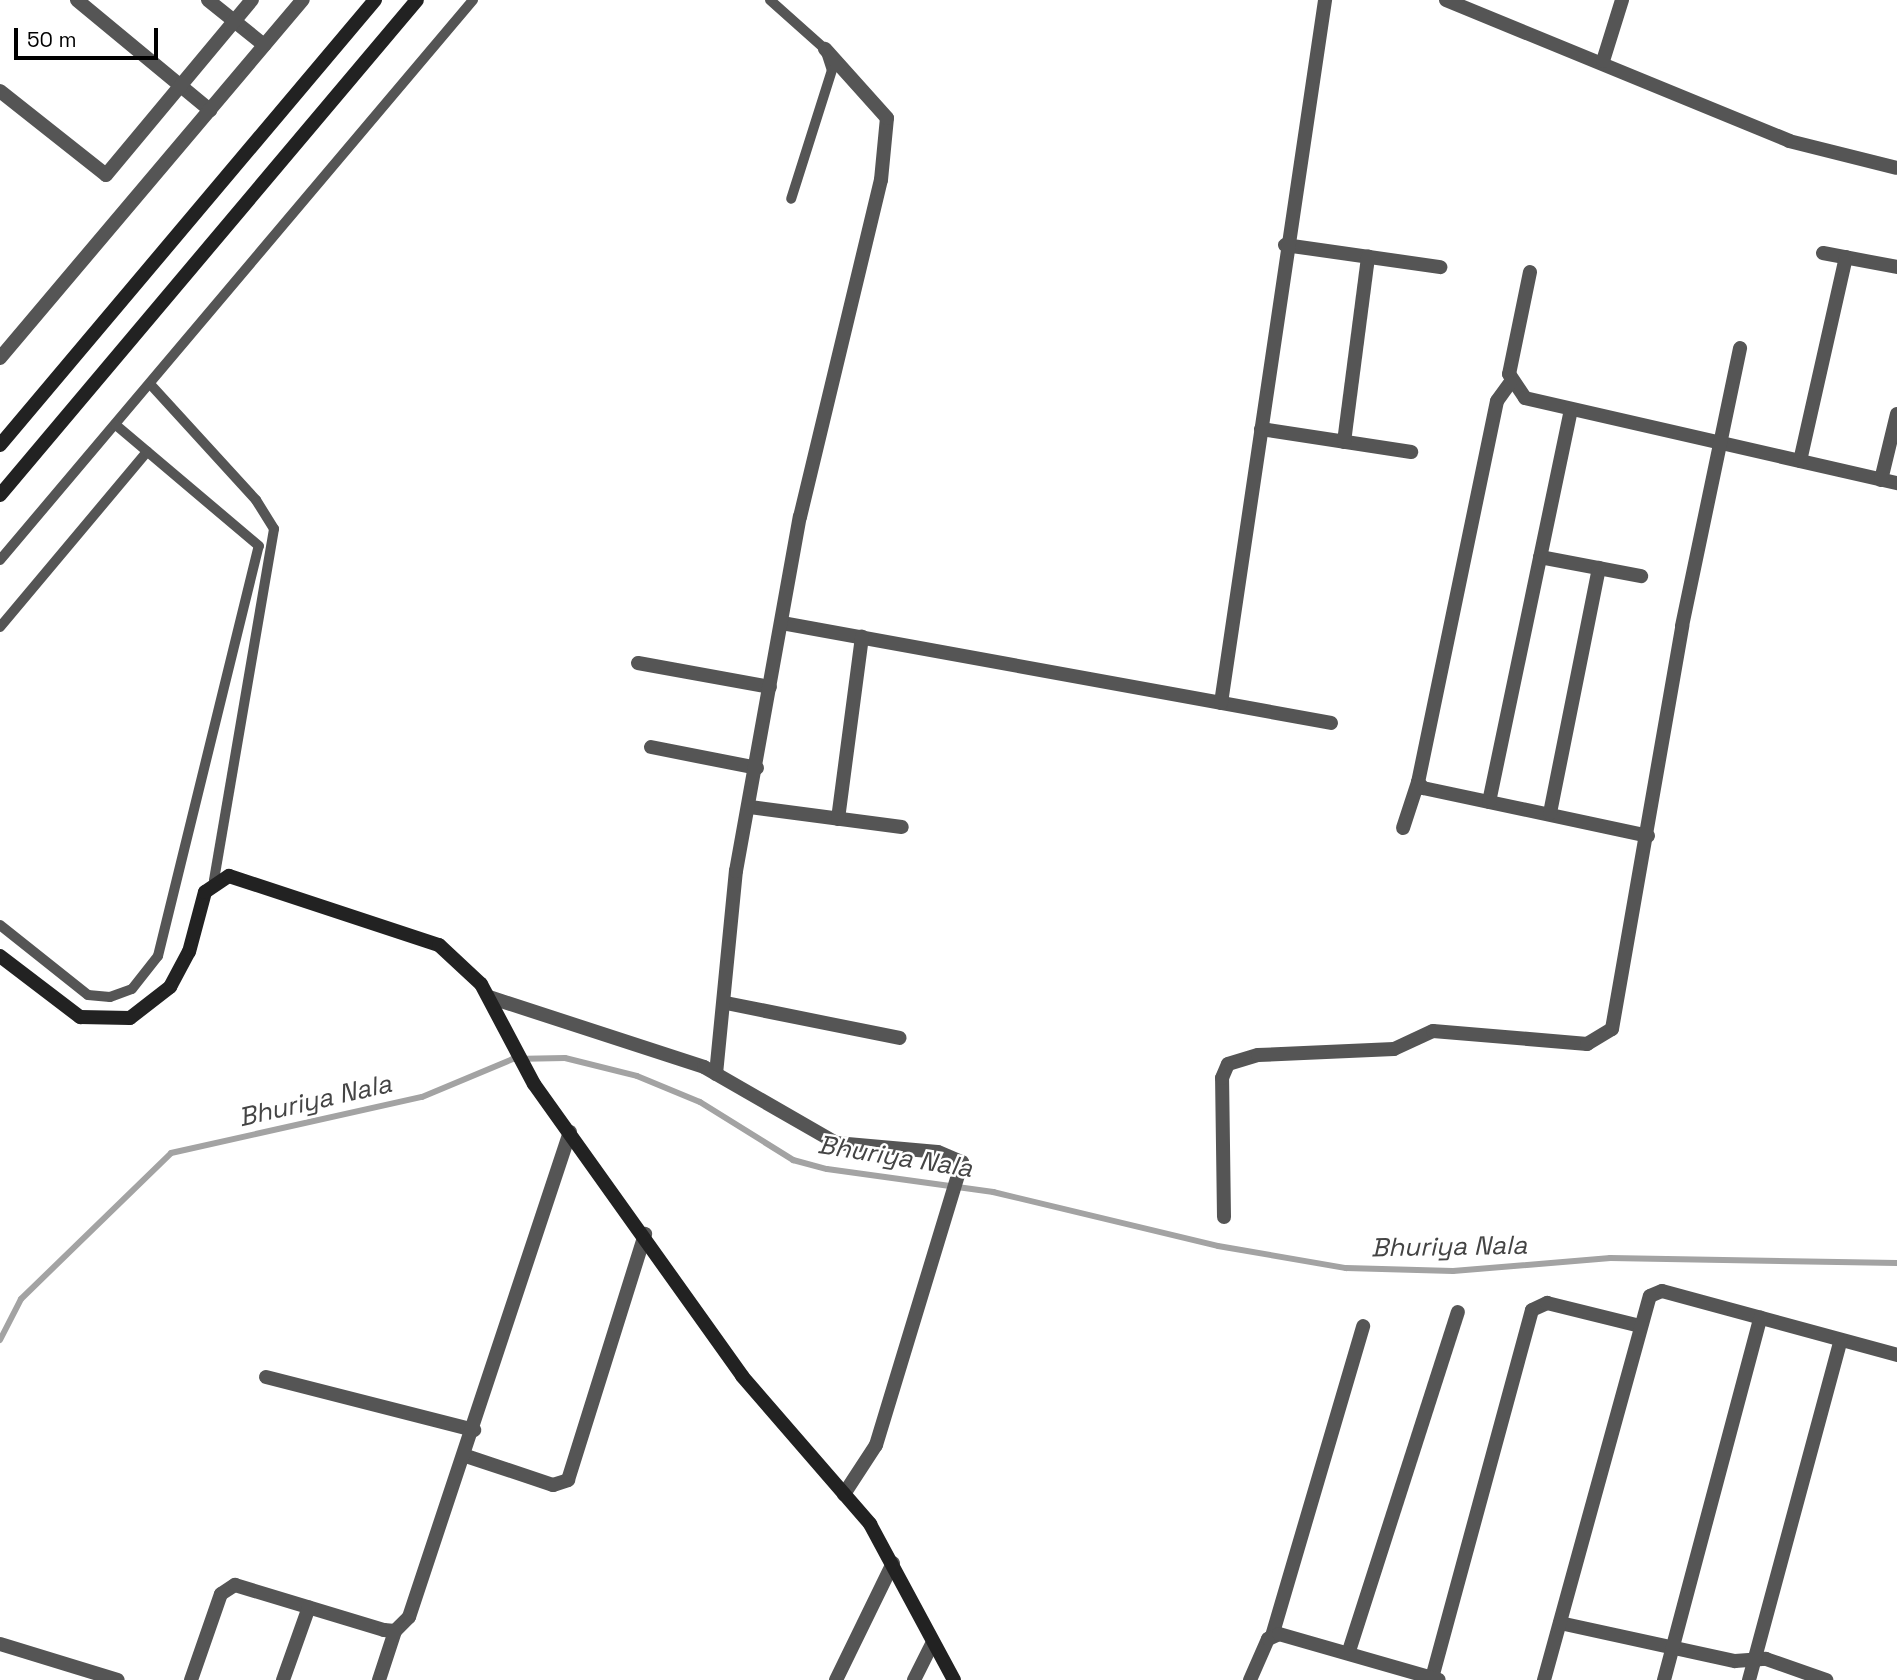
<!DOCTYPE html>
<html>
<head>
<meta charset="utf-8">
<style>
  body { margin:0 }
  #map { position:relative; width:1897px; height:1680px; overflow:hidden; background:#fff; font-family:"Space Grotesk",sans-serif }
  div>[style] { position:absolute }
  [style*='--x'] { left:calc(var(--x)*1px); top:calc(var(--y)*1px); width:calc(var(--w)*1px); rotate:calc(var(--a)*1deg) }
  .stream>* { height:6px; margin:-3px; padding:0 3px; transform-origin:3px; border-radius:3px; background:#a3a3a3 }
  .lane>* { height:10px; margin:-5px; padding:0 5px; transform-origin:5px; border-radius:5px; background:#555 }
  .street>* { height:14px; margin:-7px; padding:0 7px; transform-origin:7px; border-radius:7px; background:#555 }
  .secondary>* { height:14px; margin:-7px; padding:0 7px; transform-origin:7px; border-radius:7px; background:#222 }
  span { translate:-50% -50%; white-space:nowrap; text-align:center; line-height:1.15; -webkit-text-stroke:5px #fff; paint-order:stroke }
  .water-label { font-size:26px; color:#444; font-style:italic }
  .scale { position:absolute; left:14px; top:28px; width:144px; height:32px; box-sizing:border-box; border:4px solid #000; border-top:0; padding-left:9px; font-size:21px; line-height:24px; white-space:nowrap; color:#000; -webkit-text-stroke:5px #fff; paint-order:stroke }
</style>
</head>
<body>
<div id="map">
  <div class="stream">
    <div style="--x:0;--y:1340;--w:46;--a:-62.9"></div>
    <div style="--x:21;--y:1299;--w:209;--a:-44.2"></div>
    <div style="--x:171;--y:1153;--w:257;--a:-12.6"></div>
    <div style="--x:422;--y:1097;--w:99;--a:-22.7"></div>
    <div style="--x:513;--y:1059;--w:52;--a:-1.1"></div>
    <div style="--x:565;--y:1058;--w:74;--a:14"></div>
    <div style="--x:637;--y:1076;--w:68;--a:22.4"></div>
    <div style="--x:700;--y:1102;--w:110;--a:31.9"></div>
    <div style="--x:793;--y:1160;--w:35;--a:15"></div>
    <div style="--x:827;--y:1169;--w:168;--a:7.9"></div>
    <div style="--x:993;--y:1192;--w:231;--a:13.5"></div>
    <div style="--x:1218;--y:1246;--w:130;--a:9.8"></div>
    <div style="--x:1346;--y:1268;--w:107;--a:1.6"></div>
    <div style="--x:1453;--y:1271;--w:158;--a:-4.7"></div>
    <div style="--x:1610;--y:1258;--w:287;--a:1"></div>
  </div>
  <div class="lane">
    <div style="--x:770;--y:0;--w:74;--a:41.7"></div>
    <div style="--x:825;--y:49;--w:22;--a:72"></div>
    <div style="--x:832;--y:70;--w:135;--a:107.6"></div>
    <div style="--x:151;--y:385;--w:156;--a:47.6"></div>
    <div style="--x:256;--y:500;--w:34;--a:58"></div>
    <div style="--x:274;--y:529;--w:356;--a:99.7"></div>
    <div style="--x:0;--y:560;--w:733;--a:-49.81"></div>
    <div style="--x:0;--y:627;--w:229;--a:-50"></div>
    <div style="--x:0;--y:925;--w:112;--a:38.5"></div>
    <div style="--x:88;--y:995;--w:22;--a:5"></div>
    <div style="--x:110;--y:997;--w:23;--a:-20"></div>
    <div style="--x:132;--y:989;--w:42;--a:-51.8"></div>
    <div style="--x:158;--y:956;--w:422;--a:-76.2"></div>
    <div style="--x:259;--y:546;--w:187;--a:-139.8"></div>
  </div>
  <div class="street">
    <div style="--x:77;--y:0;--w:173;--a:39.6"></div>
    <div style="--x:208;--y:0;--w:72;--a:38.8"></div>
    <div style="--x:1446;--y:0;--w:371;--a:22.3"></div>
    <div style="--x:1789;--y:141;--w:111;--a:14"></div>
    <div style="--x:1603;--y:61;--w:64;--a:-72.7"></div>
    <div style="--x:0;--y:91;--w:135;--a:38.4"></div>
    <div style="--x:106;--y:175;--w:228;--a:-50.2"></div>
    <div style="--x:1285;--y:245;--w:157;--a:8.1"></div>
    <div style="--x:1823;--y:253;--w:75;--a:10.7"></div>
    <div style="--x:1530;--y:272;--w:104;--a:101.6"></div>
    <div style="--x:1509;--y:374;--w:29;--a:56"></div>
    <div style="--x:1525;--y:398;--w:382;--a:12.9"></div>
    <div style="--x:0;--y:358;--w:469;--a:-49.8"></div>
    <div style="--x:1510;--y:383;--w:22;--a:126"></div>
    <div style="--x:1497;--y:401;--w:389;--a:101.7"></div>
    <div style="--x:1418;--y:782;--w:8;--a:50"></div>
    <div style="--x:1423;--y:788;--w:230;--a:12"></div>
    <div style="--x:1261;--y:429;--w:152;--a:8.7"></div>
    <div style="--x:1344;--y:442;--w:187;--a:-82.6"></div>
    <div style="--x:1800;--y:461;--w:209;--a:-77.3"></div>
    <div style="--x:1881;--y:480;--w:68;--a:-76.4"></div>
    <div style="--x:1540;--y:557;--w:103;--a:10.7"></div>
    <div style="--x:782;--y:623;--w:558;--a:10.32"></div>
    <div style="--x:638;--y:663;--w:134;--a:10.3"></div>
    <div style="--x:1221;--y:703;--w:711;--a:-81.58"></div>
    <div style="--x:651;--y:747;--w:108;--a:11.2"></div>
    <div style="--x:1489;--y:802;--w:401;--a:-78.2"></div>
    <div style="--x:750;--y:807;--w:153;--a:7.5"></div>
    <div style="--x:1550;--y:813;--w:250;--a:-78.7"></div>
    <div style="--x:838;--y:819;--w:184;--a:-82.5"></div>
    <div style="--x:1403;--y:828;--w:48;--a:-71.9"></div>
    <div style="--x:489;--y:997;--w:226;--a:18"></div>
    <div style="--x:704;--y:1067;--w:152;--a:29.9"></div>
    <div style="--x:836;--y:1143;--w:102;--a:5"></div>
    <div style="--x:938;--y:1152;--w:26;--a:23"></div>
    <div style="--x:962;--y:1162;--w:296;--a:106.9"></div>
    <div style="--x:876;--y:1445;--w:59;--a:123.1"></div>
    <div style="--x:726;--y:1003;--w:177;--a:11.4"></div>
    <div style="--x:716;--y:1074;--w:204;--a:-84.4"></div>
    <div style="--x:736;--y:871;--w:360;--a:-79.8"></div>
    <div style="--x:800;--y:517;--w:347;--a:-76.5"></div>
    <div style="--x:881;--y:180;--w:62;--a:-84.5"></div>
    <div style="--x:887;--y:118;--w:93;--a:-131.9"></div>
    <div style="--x:1224;--y:1217;--w:139;--a:-90.8"></div>
    <div style="--x:1222;--y:1078;--w:15;--a:-67"></div>
    <div style="--x:1228;--y:1064;--w:31;--a:-17"></div>
    <div style="--x:1258;--y:1055;--w:136;--a:-2.5"></div>
    <div style="--x:1394;--y:1049;--w:43;--a:-24.8"></div>
    <div style="--x:1433;--y:1031;--w:155;--a:4.8"></div>
    <div style="--x:1587;--y:1044;--w:29;--a:-31"></div>
    <div style="--x:1612;--y:1029;--w:409;--a:-80.1"></div>
    <div style="--x:1682;--y:626;--w:284;--a:-78.2"></div>
    <div style="--x:266;--y:1377;--w:215;--a:14.3"></div>
    <div style="--x:466;--y:1456;--w:92;--a:18.4"></div>
    <div style="--x:553;--y:1485;--w:16;--a:-18"></div>
    <div style="--x:568;--y:1480;--w:258;--a:-72.6"></div>
    <div style="--x:1560;--y:1623;--w:179;--a:12.3"></div>
    <div style="--x:1735;--y:1661;--w:31;--a:-4"></div>
    <div style="--x:1766;--y:1659;--w:64;--a:19.3"></div>
    <div style="--x:1272;--y:1636;--w:323;--a:-73.6"></div>
    <div style="--x:0;--y:1644;--w:123;--a:17"></div>
    <div style="--x:1349;--y:1651;--w:356;--a:-72.2"></div>
    <div style="--x:1432;--y:1678;--w:381;--a:-74.8"></div>
    <div style="--x:1532;--y:1310;--w:17;--a:-25"></div>
    <div style="--x:1547;--y:1303;--w:96;--a:13.9"></div>
    <div style="--x:191;--y:1680;--w:91;--a:-70.8"></div>
    <div style="--x:221;--y:1594;--w:17;--a:-33"></div>
    <div style="--x:235;--y:1585;--w:156;--a:16.8"></div>
    <div style="--x:384;--y:1630;--w:11;--a:5"></div>
    <div style="--x:395;--y:1631;--w:20;--a:-45"></div>
    <div style="--x:409;--y:1617;--w:511;--a:-71.64"></div>
    <div style="--x:283;--y:1680;--w:77;--a:-70.4"></div>
    <div style="--x:379;--y:1680;--w:52;--a:-71.9"></div>
    <div style="--x:836;--y:1680;--w:130;--a:-64"></div>
    <div style="--x:914;--y:1680;--w:42;--a:-63.4"></div>
    <div style="--x:1250;--y:1680;--w:45;--a:-66.3"></div>
    <div style="--x:1268;--y:1639;--w:12;--a:-24"></div>
    <div style="--x:1279;--y:1634;--w:166;--a:16"></div>
    <div style="--x:1544;--y:1680;--w:398;--a:-74.6"></div>
    <div style="--x:1650;--y:1296;--w:13;--a:-23"></div>
    <div style="--x:1662;--y:1291;--w:244;--a:15.2"></div>
    <div style="--x:1664;--y:1680;--w:375;--a:-75.1"></div>
    <div style="--x:1749;--y:1680;--w:352;--a:-74.9"></div>
  </div>
  <div class="secondary">
    <div style="--x:0;--y:445;--w:582;--a:-49.88"></div>
    <div style="--x:0;--y:495;--w:647;--a:-49.89"></div>
    <div style="--x:0;--y:956;--w:101;--a:37.3"></div>
    <div style="--x:80;--y:1017;--w:50;--a:1.1"></div>
    <div style="--x:130;--y:1018;--w:51;--a:-37.8"></div>
    <div style="--x:170;--y:987;--w:40;--a:-62"></div>
    <div style="--x:189;--y:952;--w:62;--a:-75.1"></div>
    <div style="--x:205;--y:892;--w:29;--a:-34"></div>
    <div style="--x:229;--y:876;--w:221;--a:18.2"></div>
    <div style="--x:439;--y:945;--w:57;--a:42.9"></div>
    <div style="--x:481;--y:984;--w:113;--a:62.1"></div>
    <div style="--x:534;--y:1084;--w:359;--a:54.5"></div>
    <div style="--x:742;--y:1376;--w:196;--a:49.1"></div>
    <div style="--x:870;--y:1524;--w:177;--a:61.7"></div>
  </div>
  <div class="water-label">
    <span style="left:315px;top:1101px;rotate:-13deg">Bhuriya Nala</span>
    <span style="left:895px;top:1157px;rotate:9deg">Bhuriya Nala</span>
    <span style="left:1449px;top:1247px;rotate:-1deg">Bhuriya Nala</span>
  </div>
  <div class="scale">50 m</div>
</div>
</body>
</html>
